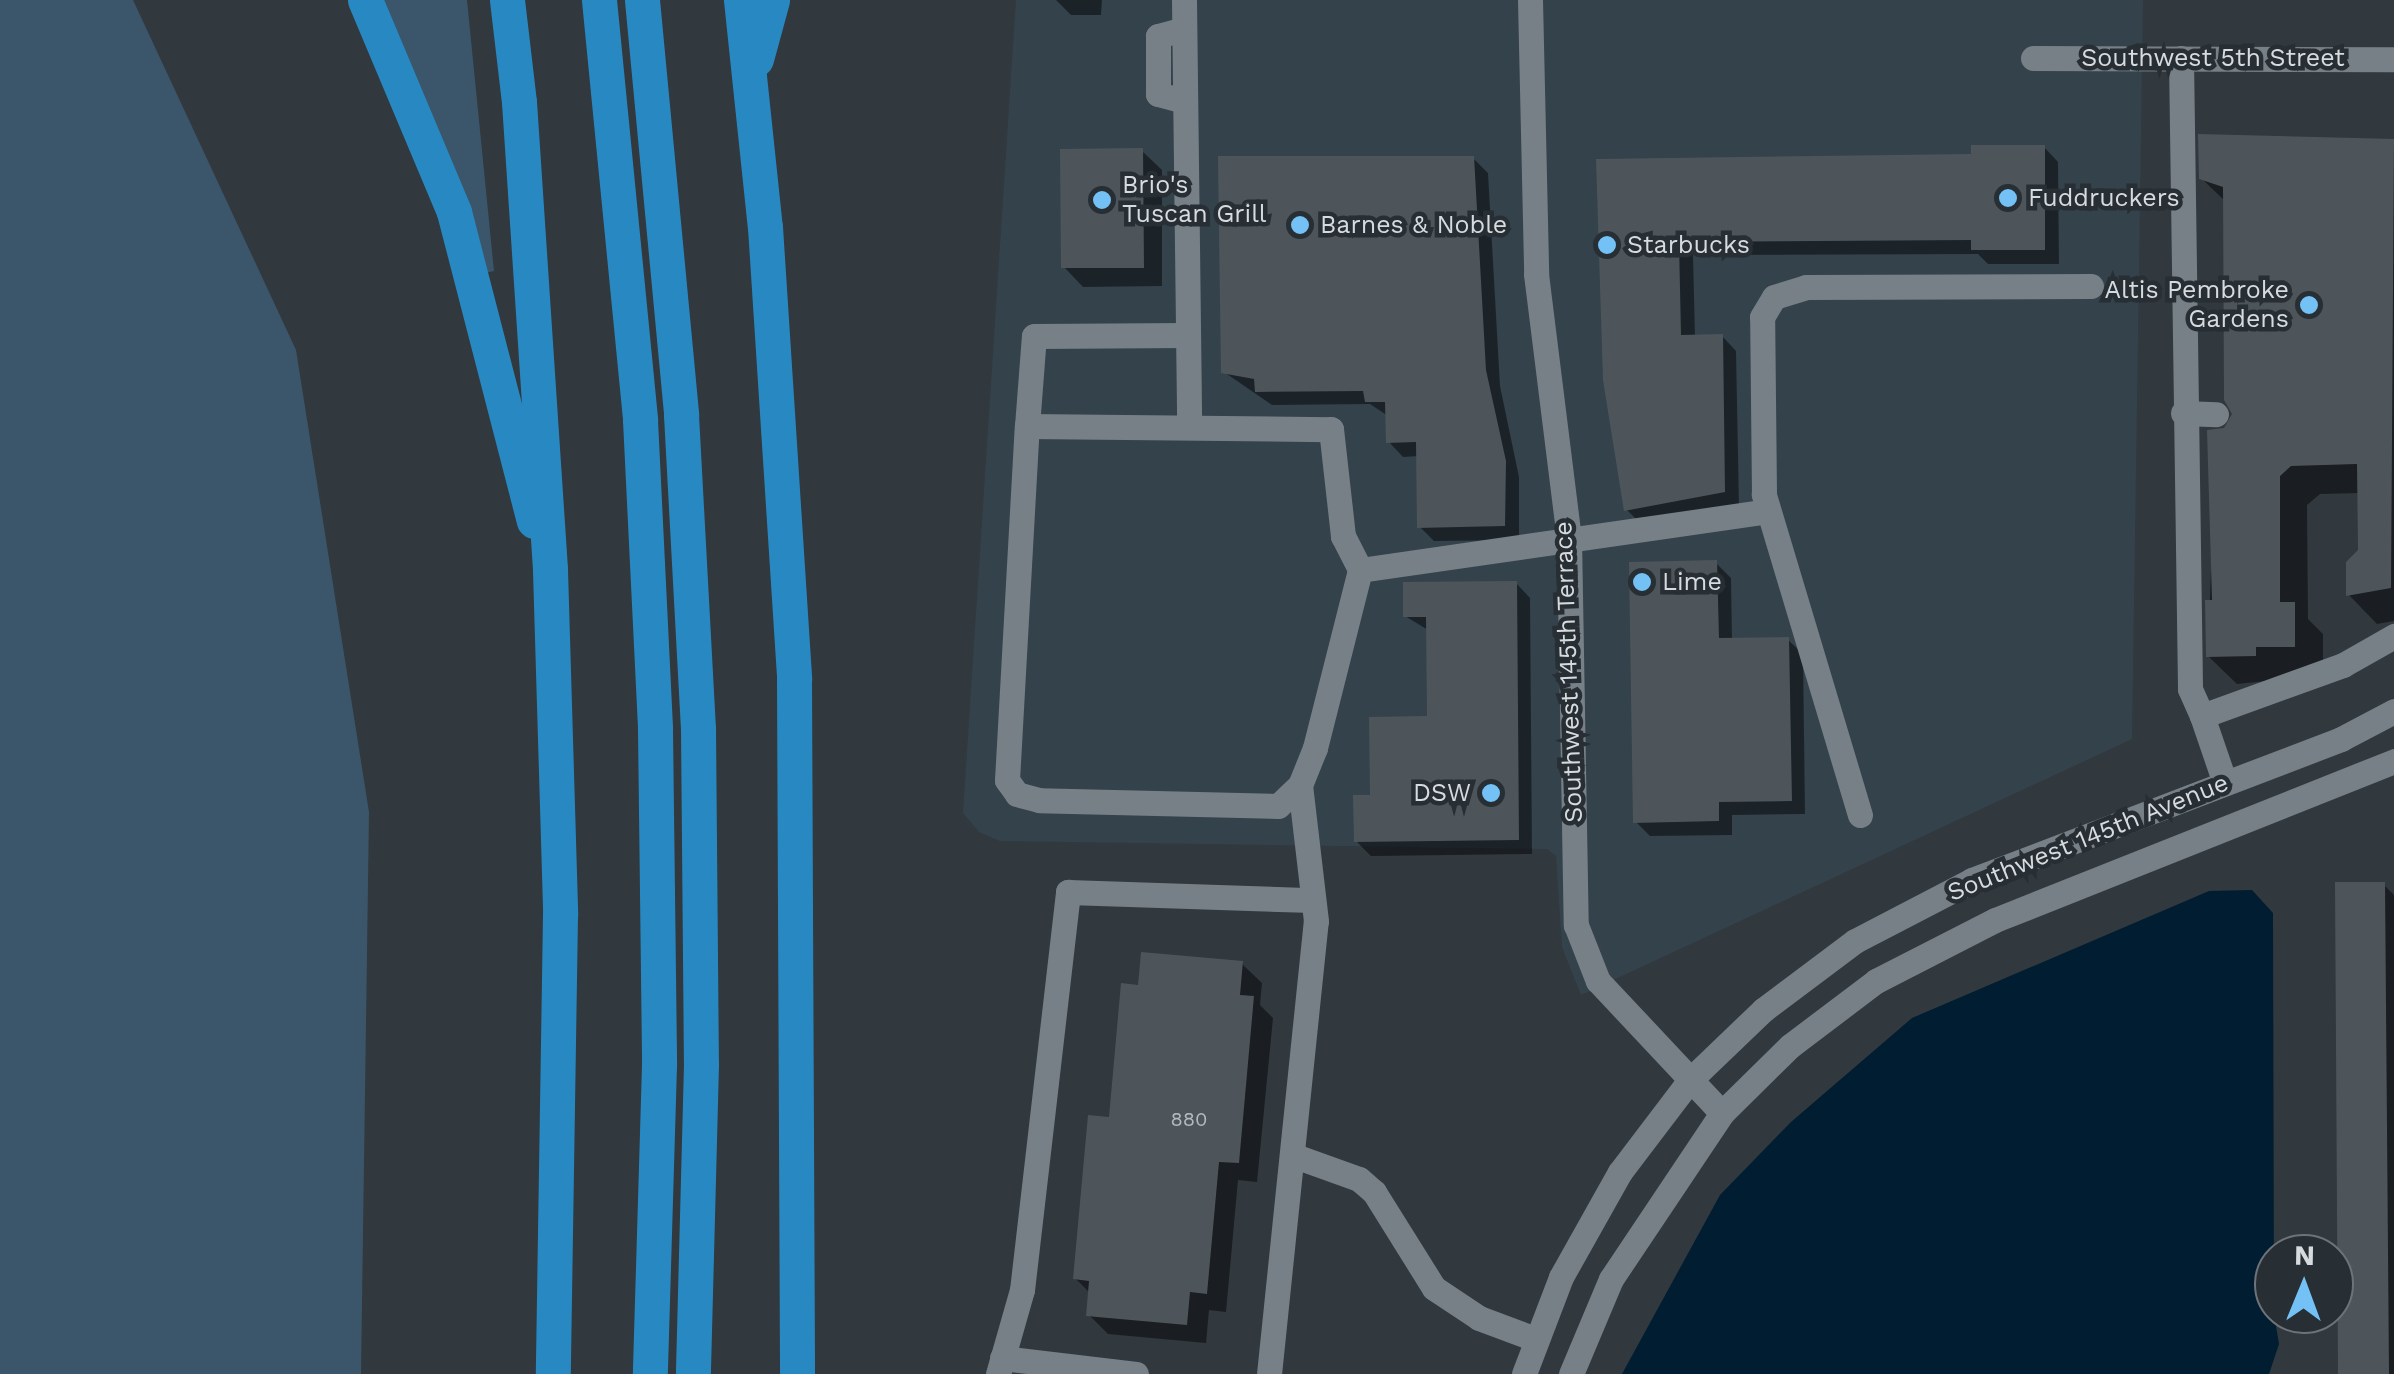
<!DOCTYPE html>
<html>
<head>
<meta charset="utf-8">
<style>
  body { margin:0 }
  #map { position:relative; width:2394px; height:1374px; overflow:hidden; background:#31383e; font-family:"Work Sans",sans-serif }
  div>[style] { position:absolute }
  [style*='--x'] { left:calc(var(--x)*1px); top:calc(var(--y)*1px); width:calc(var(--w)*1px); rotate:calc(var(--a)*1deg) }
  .built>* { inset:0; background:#34424c }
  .green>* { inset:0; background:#3b566a }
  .water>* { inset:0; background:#001d31 }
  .shadow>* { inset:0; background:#0007 }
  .building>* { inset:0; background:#4d555b }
  .minor>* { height:25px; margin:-12.5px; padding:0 12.5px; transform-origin:12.5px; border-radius:12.5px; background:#788087 }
  .highway>* { height:35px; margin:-17.5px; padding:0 17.5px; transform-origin:17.5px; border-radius:17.5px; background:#2889c2 }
  .dots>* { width:28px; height:28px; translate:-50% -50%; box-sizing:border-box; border:5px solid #272e34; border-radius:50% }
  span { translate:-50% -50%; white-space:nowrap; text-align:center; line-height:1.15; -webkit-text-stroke:9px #272e34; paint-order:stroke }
  .number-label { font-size:20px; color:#b4babe }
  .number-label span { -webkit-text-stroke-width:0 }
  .street-label { font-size:25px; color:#d6dbdf }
  .poi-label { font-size:25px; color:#d6dbdf }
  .left { translate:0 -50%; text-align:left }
  .right { translate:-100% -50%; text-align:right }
  .north { position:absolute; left:2254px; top:1234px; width:100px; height:100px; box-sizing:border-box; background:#272e34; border:2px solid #6d7378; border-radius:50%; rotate:1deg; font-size:28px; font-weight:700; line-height:40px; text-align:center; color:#d6dbdf }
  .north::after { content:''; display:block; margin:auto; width:35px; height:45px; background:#73c1f5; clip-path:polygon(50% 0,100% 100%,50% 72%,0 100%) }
</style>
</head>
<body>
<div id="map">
  <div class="built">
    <div style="clip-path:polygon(1016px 0,2143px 0,2132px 739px,1581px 995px,1562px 947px,1556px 856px,1547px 849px,1000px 841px,979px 832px,963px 813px)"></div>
  </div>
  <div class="green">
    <div style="clip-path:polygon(0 0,133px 0,296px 350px,369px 812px,361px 1374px,0 1374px)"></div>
    <div style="clip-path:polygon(384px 0,467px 0,494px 271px,485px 273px,455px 175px)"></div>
  </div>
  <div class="water">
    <div style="clip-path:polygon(2252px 890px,2273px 913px,2274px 1314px,2279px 1344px,2269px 1374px,1622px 1374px,1720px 1195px,1791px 1122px,1912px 1018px,2209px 891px)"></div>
  </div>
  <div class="shadow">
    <div style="clip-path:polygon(1056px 0,1102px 0,1101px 15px,1071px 15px)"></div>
    <div style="clip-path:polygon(2245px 142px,2394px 142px,2394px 621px,2377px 624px,2349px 595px,2361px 551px,2360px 493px,2320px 494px,2307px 505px,2308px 619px,2323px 634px,2323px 675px,2237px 684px,2208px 656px,2214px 484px,2235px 413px,2225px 201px,2201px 178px)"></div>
    <div style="clip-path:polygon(2044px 147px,2058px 162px,2059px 264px,1988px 264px,1978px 254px,1693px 255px,1695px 337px,1722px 336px,1736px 351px,1739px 506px,1641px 524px,1626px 509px,1598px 161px,1973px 156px)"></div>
    <div style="clip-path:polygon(1142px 151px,1162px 170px,1162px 286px,1083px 287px,1064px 267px)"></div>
    <div style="clip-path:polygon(1473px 158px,1488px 173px,1500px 386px,1519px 477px,1519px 540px,1434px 541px,1419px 526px,1419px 456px,1403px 457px,1389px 442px,1388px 416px,1370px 404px,1272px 405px,1224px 372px)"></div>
    <div style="clip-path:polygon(1716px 563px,1731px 578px,1732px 641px,1788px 640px,1803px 654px,1805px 814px,1732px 815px,1732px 835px,1650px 836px,1636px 822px)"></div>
    <div style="clip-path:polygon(1516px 583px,1530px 598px,1532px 854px,1371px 856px,1356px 841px,1372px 798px,1429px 719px,1428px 630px,1405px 616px)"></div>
    <div style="clip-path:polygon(2384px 885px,2394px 895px,2394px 1374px,2341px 1374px)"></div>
    <div style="clip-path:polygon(1242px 964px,1262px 983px,1260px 1005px,1273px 1018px,1257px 1182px,1238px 1180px,1226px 1312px,1209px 1310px,1206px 1343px,1108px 1334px,1089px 1315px,1090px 1293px,1075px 1278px,1140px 987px)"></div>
  </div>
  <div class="building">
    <div style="clip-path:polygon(2198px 134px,2394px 139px,2391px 588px,2346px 596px,2346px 562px,2358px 550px,2357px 464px,2291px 466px,2280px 476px,2280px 602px,2295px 602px,2295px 647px,2256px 647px,2256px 656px,2206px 657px,2205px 600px,2212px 600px,2207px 430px,2224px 428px,2232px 414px,2224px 400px,2223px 187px,2199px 179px)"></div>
    <div style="clip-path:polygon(1971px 145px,2045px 145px,2045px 250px,1971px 250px,1971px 240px,1679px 242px,1681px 335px,1723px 334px,1725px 492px,1624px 511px,1603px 380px,1596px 159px,1971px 154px)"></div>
    <div style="clip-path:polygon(1143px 148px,1144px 268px,1061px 268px,1060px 149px)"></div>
    <div style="clip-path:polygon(1218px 156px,1474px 156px,1486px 370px,1506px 461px,1505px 526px,1417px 528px,1416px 442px,1386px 443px,1385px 402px,1365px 402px,1363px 391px,1255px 392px,1254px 379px,1221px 373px)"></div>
    <div style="clip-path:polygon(1717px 560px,1719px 638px,1789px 637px,1792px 801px,1719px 802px,1719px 821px,1633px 823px,1629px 562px)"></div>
    <div style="clip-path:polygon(1517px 581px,1519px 840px,1354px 842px,1353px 795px,1370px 795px,1369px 717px,1427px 716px,1426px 617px,1403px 617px,1403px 582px)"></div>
    <div style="clip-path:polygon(2335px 882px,2385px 882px,2389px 1374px,2338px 1374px)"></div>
    <div style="clip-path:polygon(1141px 952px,1243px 961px,1240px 995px,1254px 996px,1239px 1163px,1219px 1162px,1207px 1294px,1190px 1292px,1187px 1325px,1086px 1316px,1089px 1281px,1073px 1279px,1088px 1115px,1109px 1117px,1121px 983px,1138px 985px)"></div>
  </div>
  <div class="minor">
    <div style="--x:1184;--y:0;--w:426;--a:89.3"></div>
    <div style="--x:1530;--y:0;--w:274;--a:88.7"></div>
    <div style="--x:1536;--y:274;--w:266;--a:82.9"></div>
    <div style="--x:1569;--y:538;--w:387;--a:89"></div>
    <div style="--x:1576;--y:925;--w:60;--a:68.6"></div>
    <div style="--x:1598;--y:981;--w:181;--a:46.8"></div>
    <div style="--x:1184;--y:29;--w:27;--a:165"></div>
    <div style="--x:1158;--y:36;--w:58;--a:90"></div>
    <div style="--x:1158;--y:94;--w:28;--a:15"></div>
    <div style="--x:2033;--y:58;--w:361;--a:0.2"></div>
    <div style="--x:2181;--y:58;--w:631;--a:89.18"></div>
    <div style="--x:2190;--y:689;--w:30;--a:66"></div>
    <div style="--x:2202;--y:716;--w:150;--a:-19.9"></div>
    <div style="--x:2343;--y:665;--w:59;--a:-29.6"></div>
    <div style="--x:2183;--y:413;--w:33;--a:2"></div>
    <div style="--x:1027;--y:426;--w:304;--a:0.6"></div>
    <div style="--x:1331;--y:429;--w:108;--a:83.6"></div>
    <div style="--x:1343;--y:536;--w:38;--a:63"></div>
    <div style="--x:1360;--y:570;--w:184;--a:104.2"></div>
    <div style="--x:1315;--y:748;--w:40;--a:112"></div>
    <div style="--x:1300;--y:785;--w:30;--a:136"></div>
    <div style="--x:1278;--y:806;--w:239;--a:-178.6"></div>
    <div style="--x:1039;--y:800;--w:23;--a:-165"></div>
    <div style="--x:1017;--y:794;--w:17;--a:-126"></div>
    <div style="--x:1007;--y:780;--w:355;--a:-86.8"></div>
    <div style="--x:1027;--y:426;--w:90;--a:-85.6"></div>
    <div style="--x:1034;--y:336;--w:153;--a:-0.4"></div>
    <div style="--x:1360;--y:570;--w:412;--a:-8.2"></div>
    <div style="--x:2202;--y:716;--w:71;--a:71.1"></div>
    <div style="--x:1860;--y:815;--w:335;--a:-106.7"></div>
    <div style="--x:1764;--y:494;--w:177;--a:-90.6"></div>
    <div style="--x:1762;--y:317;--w:23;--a:-59"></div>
    <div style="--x:1774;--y:297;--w:34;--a:-17"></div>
    <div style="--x:1806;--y:287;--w:285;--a:-0.2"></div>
    <div style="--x:1292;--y:1155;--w:71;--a:19.7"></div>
    <div style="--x:1359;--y:1179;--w:20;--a:41"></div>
    <div style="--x:1374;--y:1192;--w:113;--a:58"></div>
    <div style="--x:1434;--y:1288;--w:54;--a:33.7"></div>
    <div style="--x:1479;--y:1318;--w:60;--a:20.6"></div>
    <div style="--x:1002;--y:1358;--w:135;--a:6.8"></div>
    <div style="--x:998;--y:1374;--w:87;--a:-74.1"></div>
    <div style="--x:1022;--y:1290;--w:401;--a:-83.4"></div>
    <div style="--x:1068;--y:892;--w:245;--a:1.9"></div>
    <div style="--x:1269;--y:1374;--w:455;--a:-84.1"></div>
    <div style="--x:1316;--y:921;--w:137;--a:-96.7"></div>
    <div style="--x:1524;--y:1374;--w:104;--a:-69.1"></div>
    <div style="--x:1561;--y:1277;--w:120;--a:-60.7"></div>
    <div style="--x:1620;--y:1172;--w:114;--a:-52.8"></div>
    <div style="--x:1689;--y:1081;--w:103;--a:-43.8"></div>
    <div style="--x:1763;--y:1010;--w:115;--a:-36.9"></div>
    <div style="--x:1855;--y:941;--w:132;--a:-27.5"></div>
    <div style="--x:1972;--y:880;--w:395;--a:-20.9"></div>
    <div style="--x:2341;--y:739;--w:60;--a:-27.8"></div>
    <div style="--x:1571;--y:1374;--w:103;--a:-67.2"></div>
    <div style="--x:1611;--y:1279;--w:200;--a:-56.2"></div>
    <div style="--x:1722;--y:1113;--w:95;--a:-44.6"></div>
    <div style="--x:1790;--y:1046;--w:108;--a:-37.1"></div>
    <div style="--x:1876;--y:981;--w:134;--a:-27.1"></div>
    <div style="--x:1995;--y:920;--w:430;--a:-21.7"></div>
  </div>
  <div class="highway">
    <div style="--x:365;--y:0;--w:230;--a:67.2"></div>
    <div style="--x:454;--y:212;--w:319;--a:75.5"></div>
    <div style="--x:507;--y:0;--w:103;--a:83.3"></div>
    <div style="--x:519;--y:102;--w:469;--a:86.2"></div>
    <div style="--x:550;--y:570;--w:345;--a:88.3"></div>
    <div style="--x:560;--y:915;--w:459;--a:90.9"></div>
    <div style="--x:599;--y:0;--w:422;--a:84.4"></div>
    <div style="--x:640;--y:420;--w:309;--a:87.2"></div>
    <div style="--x:655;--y:729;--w:336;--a:89.3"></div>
    <div style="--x:659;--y:1065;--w:309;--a:91.7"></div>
    <div style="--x:642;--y:0;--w:417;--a:84.6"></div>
    <div style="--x:681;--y:415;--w:313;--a:86.9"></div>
    <div style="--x:698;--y:728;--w:336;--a:89.5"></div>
    <div style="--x:701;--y:1064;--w:310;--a:91.5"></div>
    <div style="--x:741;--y:0;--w:228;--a:84"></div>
    <div style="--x:765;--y:227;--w:453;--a:86.3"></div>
    <div style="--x:794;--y:679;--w:695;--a:89.75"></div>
    <div style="--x:756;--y:59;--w:61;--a:-74.8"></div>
  </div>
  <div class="dots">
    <div style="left:2008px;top:198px;background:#73c1f5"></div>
    <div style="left:1102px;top:200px;background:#73c1f5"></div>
    <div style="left:1300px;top:225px;background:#73c1f5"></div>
    <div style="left:1607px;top:245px;background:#73c1f5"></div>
    <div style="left:2309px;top:305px;background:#73c1f5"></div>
    <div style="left:1642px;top:582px;background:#73c1f5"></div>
    <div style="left:1491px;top:793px;background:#73c1f5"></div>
  </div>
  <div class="number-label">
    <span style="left:1189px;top:1119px">880</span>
  </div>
  <div class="street-label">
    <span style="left:2213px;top:58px">Southwest 5th Street</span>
    <span style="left:1569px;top:672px;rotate:-92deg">Southwest 145th Terrace</span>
    <span style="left:2088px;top:838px;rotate:-22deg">Southwest 145th Avenue</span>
  </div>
  <div class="poi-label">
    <span class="left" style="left:1122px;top:200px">Brio's<br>Tuscan Grill</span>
    <span class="left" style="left:2028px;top:198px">Fuddruckers</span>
    <span class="left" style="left:1320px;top:225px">Barnes &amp; Noble</span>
    <span class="left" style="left:1627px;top:245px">Starbucks</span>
    <span class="right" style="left:2289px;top:305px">Altis Pembroke<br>Gardens</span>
    <span class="left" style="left:1662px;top:582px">Lime</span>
    <span class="right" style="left:1471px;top:793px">DSW</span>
  </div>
  <div class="north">N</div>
</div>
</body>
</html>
